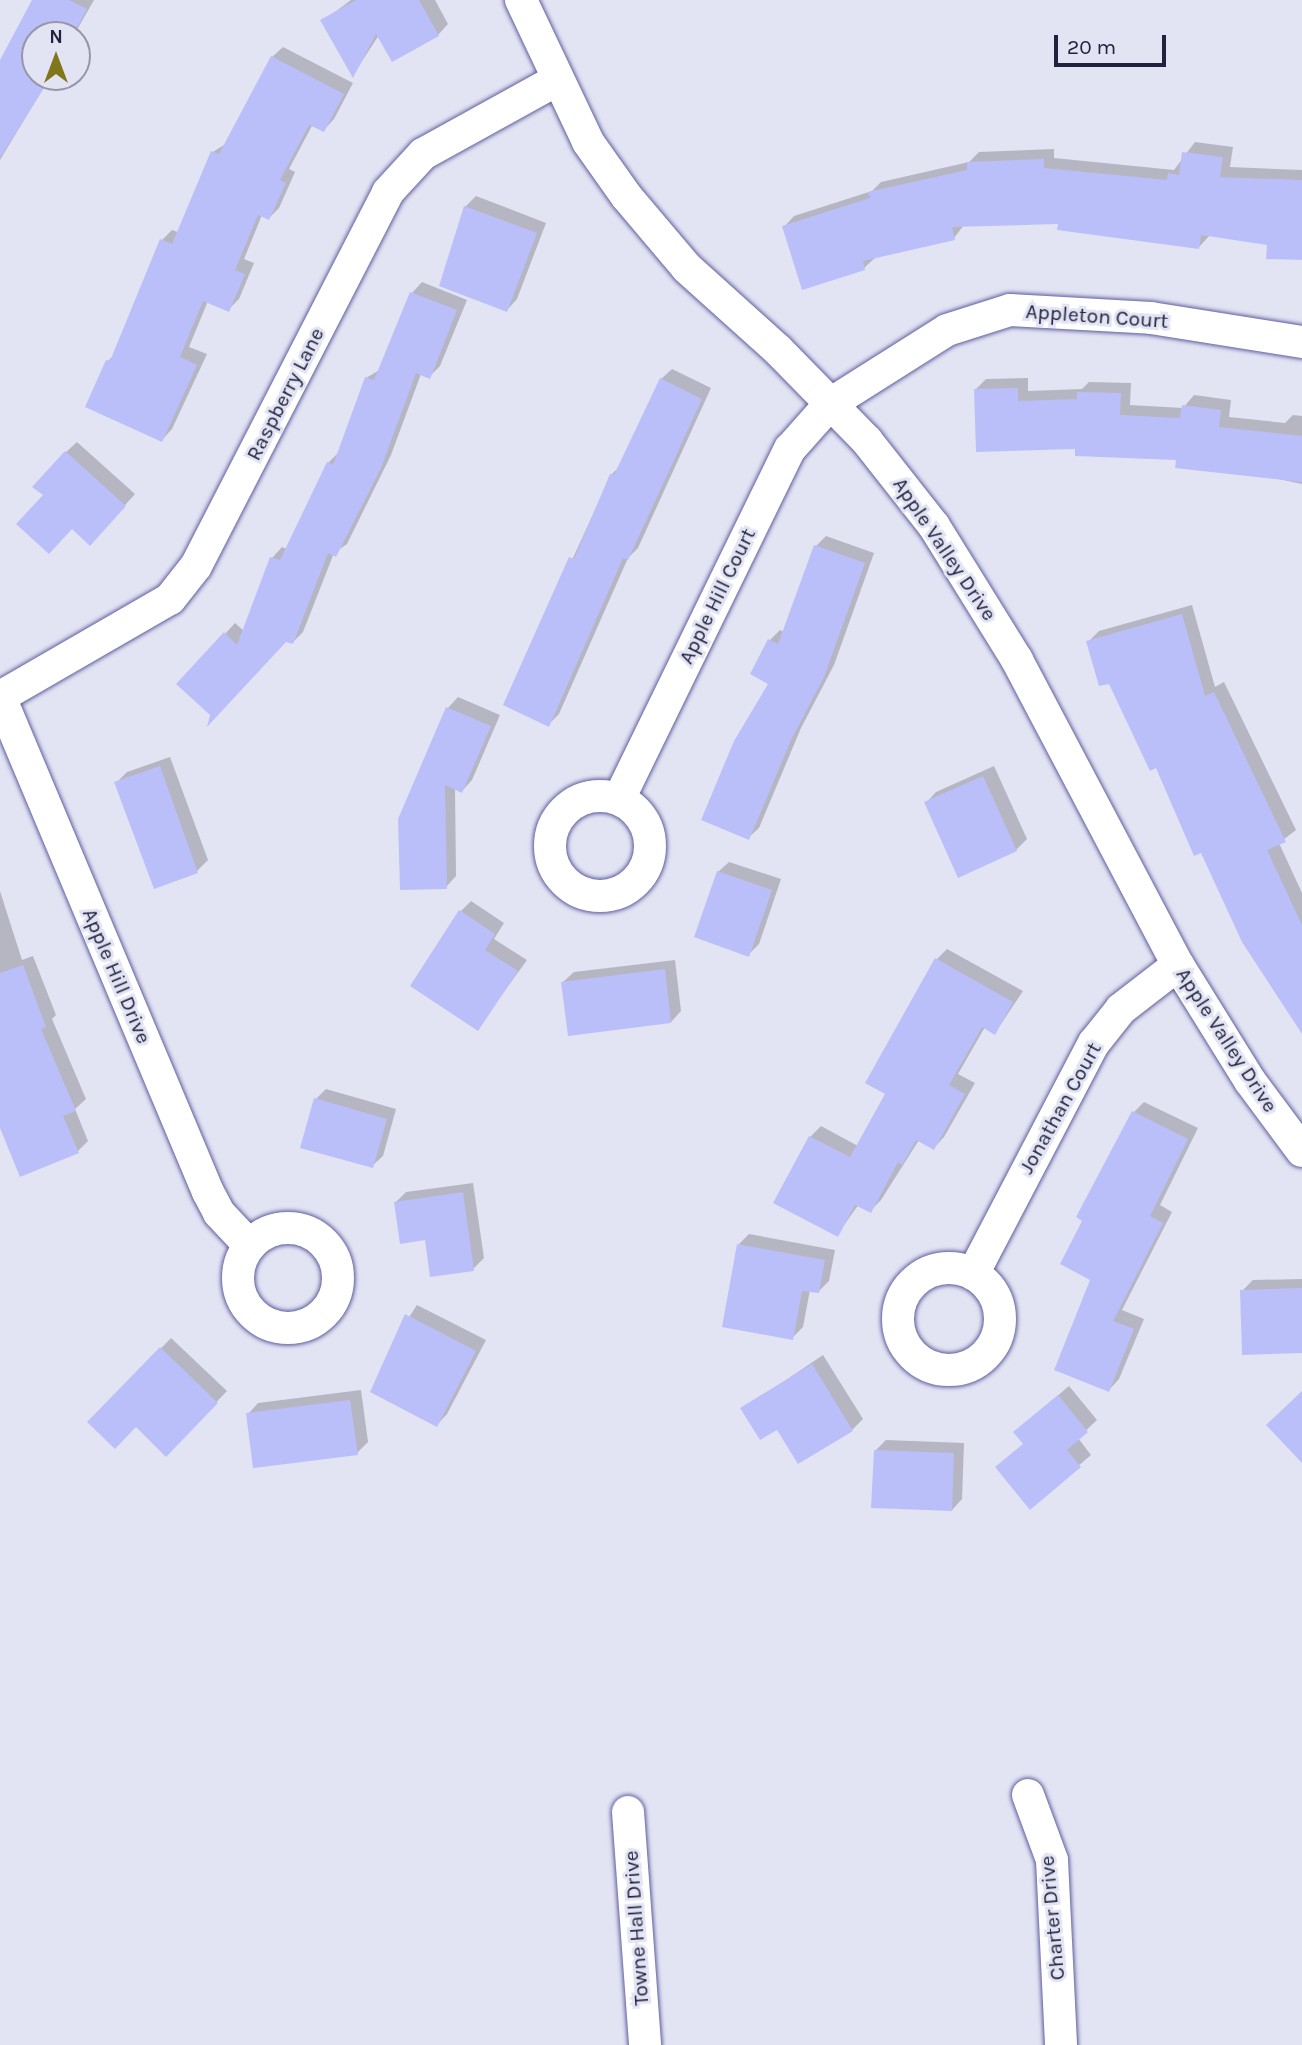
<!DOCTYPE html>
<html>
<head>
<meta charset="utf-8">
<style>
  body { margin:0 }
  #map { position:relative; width:1302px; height:2045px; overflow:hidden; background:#e3e4f3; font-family:Karla,sans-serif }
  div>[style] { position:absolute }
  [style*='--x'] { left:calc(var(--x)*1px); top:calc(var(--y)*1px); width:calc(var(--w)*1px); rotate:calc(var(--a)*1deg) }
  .shadow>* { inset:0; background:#0003 }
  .building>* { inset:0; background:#bbbff9 }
  .roads { filter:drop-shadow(0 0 2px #5e5fa0) drop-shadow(0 0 2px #5e5fa0) }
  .street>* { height:32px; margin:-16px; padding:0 16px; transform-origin:16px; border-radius:16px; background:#fff }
  .street>.ring { margin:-16px; padding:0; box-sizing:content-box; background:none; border:32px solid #fff; border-radius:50% }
  span { translate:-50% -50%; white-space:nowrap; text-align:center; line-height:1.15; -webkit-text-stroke:6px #e3e4f3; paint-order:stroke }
  .street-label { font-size:21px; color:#21223d }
  .north { position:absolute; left:21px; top:21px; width:70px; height:70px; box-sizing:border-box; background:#e3e4f3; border:2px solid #9596aa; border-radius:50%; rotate:0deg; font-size:19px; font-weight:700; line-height:28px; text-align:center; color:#21223d }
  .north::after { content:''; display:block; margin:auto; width:24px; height:32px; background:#82761a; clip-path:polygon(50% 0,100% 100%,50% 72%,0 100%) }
  .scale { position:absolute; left:1054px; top:35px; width:112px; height:32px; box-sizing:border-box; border:4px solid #21223d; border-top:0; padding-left:9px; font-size:21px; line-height:24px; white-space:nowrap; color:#21223d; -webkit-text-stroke:5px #e3e4f3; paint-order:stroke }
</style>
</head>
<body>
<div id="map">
  <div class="shadow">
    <div style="clip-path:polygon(36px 0,94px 0,74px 35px,35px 35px,35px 77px,50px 77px,0 160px,0 62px)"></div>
    <div style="clip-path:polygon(351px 0,435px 0,448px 24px,438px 35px,379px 35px,353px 75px,323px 21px)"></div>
    <div style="clip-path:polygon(283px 47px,353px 83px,334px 119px,324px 130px,313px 124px,289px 169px,295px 172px,279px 208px,269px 218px,262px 215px,244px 259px,254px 263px,239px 299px,229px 309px,208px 301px,189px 347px,207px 354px,172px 429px,162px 440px,108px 361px,116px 353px,162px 240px,172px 230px,178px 232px,213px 152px,227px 143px,272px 57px)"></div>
    <div style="clip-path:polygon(1195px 142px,1233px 147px,1230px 167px,1302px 170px,1302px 258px,1269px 244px,1210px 235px,1199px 247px,1060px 222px,964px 225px,954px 238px,876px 257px,864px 268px,784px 227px,794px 216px,872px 191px,881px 182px,969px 162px,979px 152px,1054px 149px,1054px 158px,1174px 170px)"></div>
    <div style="clip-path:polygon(476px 196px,546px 223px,517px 299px,507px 310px,465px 207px)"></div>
    <div style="clip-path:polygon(422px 282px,467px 300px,440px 366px,429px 377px,421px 374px,391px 455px,347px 544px,334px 553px,303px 632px,293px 642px,286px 640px,210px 721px,225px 634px,235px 623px,244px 631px,272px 558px,282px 547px,287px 549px,328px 463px,339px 452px,366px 378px,381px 369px,412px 293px)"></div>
    <div style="clip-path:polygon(672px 369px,711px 388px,638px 548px,628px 558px,559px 714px,548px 725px,506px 704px,611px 475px,620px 466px,661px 379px)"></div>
    <div style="clip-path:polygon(1028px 378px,1028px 391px,1082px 389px,1089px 382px,1131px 383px,1130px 405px,1183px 408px,1194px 395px,1231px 400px,1229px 417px,1285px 423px,1293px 415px,1302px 416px,1302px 484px,1178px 458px,1077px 447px,975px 390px,986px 379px)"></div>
    <div style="clip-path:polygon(77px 442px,135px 494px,100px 533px,72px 527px,45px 495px,66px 452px)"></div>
    <div style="clip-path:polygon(826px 536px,874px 553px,834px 665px,801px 728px,759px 828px,748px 838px,771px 683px,770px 640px,780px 630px,784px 632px,816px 546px)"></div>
    <div style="clip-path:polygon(1192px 605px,1215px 687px,1224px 682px,1296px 830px,1279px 843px,1302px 893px,1302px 1024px,1088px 642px,1099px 631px)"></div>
    <div style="clip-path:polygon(458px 697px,500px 715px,472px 780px,462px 791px,455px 788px,456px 876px,446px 887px,400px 819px,448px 708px)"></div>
    <div style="clip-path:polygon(170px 757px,208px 860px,197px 871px,155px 886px,116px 783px,127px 772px)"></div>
    <div style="clip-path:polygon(994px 766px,1027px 839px,1016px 850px,926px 803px,936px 792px)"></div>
    <div style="clip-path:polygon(729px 862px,781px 879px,759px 944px,748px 955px,718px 872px)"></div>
    <div style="clip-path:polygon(0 891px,22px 960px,33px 956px,56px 1015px,52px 1019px,86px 1099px,75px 1109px,88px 1141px,78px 1151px,0 1118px)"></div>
    <div style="clip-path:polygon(471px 901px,504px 923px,494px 939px,527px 960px,478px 1028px,461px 911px)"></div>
    <div style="clip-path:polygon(947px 949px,1023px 991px,995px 1033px,985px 1027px,958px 1074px,975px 1083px,944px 1137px,934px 1148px,919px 1140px,881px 1200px,870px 1211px,859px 1204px,837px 1235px,775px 1202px,810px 1137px,821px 1126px,858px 1146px,887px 1093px,937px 959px)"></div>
    <div style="clip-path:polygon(675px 960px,681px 1011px,671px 1022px,563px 982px,574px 972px)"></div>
    <div style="clip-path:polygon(326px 1089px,396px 1109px,383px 1156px,372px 1166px,316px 1099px)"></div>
    <div style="clip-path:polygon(1144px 1102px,1198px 1128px,1160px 1205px,1172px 1212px,1122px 1310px,1144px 1319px,1119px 1379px,1109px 1390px,1092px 1279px,1134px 1112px)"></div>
    <div style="clip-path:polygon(473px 1183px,484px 1258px,473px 1269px,427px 1238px,396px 1202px,406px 1192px)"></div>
    <div style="clip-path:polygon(749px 1234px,835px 1250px,829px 1281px,818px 1292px,810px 1290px,803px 1327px,792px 1338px,739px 1244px)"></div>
    <div style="clip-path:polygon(1302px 1279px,1302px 1351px,1242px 1291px,1253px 1280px)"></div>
    <div style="clip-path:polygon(417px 1305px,486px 1340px,447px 1414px,437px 1425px,392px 1343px)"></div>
    <div style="clip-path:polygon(171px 1338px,227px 1391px,166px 1455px,136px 1425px,90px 1422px)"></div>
    <div style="clip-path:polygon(823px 1355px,863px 1419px,852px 1430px,778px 1428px,743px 1409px)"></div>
    <div style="clip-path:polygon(1069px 1386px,1097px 1420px,1078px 1438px,1091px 1455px,1030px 1507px,1025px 1443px,1015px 1432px)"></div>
    <div style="clip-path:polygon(361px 1390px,368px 1442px,357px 1453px,248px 1414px,258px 1403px)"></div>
    <div style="clip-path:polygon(886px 1440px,964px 1443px,962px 1499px,952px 1510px,875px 1451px)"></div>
  </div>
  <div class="building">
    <div style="clip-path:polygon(32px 0,69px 0,87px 9px,73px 35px,35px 35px,35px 77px,51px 77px,0 158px,0 60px)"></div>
    <div style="clip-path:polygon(356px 0,419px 0,439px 36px,392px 62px,376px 34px,353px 78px,320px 20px)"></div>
    <div style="clip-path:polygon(271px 56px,344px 94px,324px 132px,309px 125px,280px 180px,286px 183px,269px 220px,258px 215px,235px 270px,245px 274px,229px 312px,203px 301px,180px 357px,197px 365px,162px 442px,85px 407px,106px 360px,110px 361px,160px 239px,172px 244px,211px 151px,219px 154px)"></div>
    <div style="clip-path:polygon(1182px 152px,1223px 157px,1220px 177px,1302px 180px,1302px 260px,1266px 259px,1267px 245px,1201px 235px,1199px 249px,1057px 230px,1058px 224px,952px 227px,955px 240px,863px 261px,865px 270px,802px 290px,782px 226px,870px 198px,868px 192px,967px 170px,967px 162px,1044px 159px,1044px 168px,1167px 180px,1168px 173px,1179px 175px)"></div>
    <div style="clip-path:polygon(464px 206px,537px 233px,507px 312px,439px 286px)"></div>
    <div style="clip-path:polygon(410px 292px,457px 310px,430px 379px,416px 373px,381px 468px,336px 557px,328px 553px,293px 644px,286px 642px,207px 727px,210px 715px,176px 684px,224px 632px,237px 645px,270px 557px,280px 560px,327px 462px,333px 465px,365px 377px,374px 380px)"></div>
    <div style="clip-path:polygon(660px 378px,702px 399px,628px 560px,623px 558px,549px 727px,503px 705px,569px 557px,574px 559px,610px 474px,614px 475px)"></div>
    <div style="clip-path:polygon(1018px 388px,1018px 401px,1077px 399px,1077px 392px,1121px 393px,1120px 415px,1180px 418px,1182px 405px,1221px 410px,1219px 427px,1302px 436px,1302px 482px,1175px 468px,1176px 460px,1075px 456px,1075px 449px,976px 452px,974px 389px)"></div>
    <div style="clip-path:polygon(65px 451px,126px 506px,90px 546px,72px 529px,49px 554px,16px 524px,43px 495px,32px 487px)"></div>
    <div style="clip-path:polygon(814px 545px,865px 563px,824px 677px,791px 740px,749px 840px,701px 820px,734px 741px,768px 684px,750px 674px,768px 639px,778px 644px)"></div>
    <div style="clip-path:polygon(1182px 614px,1205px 696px,1214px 692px,1286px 842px,1267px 850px,1302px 925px,1302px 1034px,1242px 942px,1201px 853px,1194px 856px,1156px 768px,1150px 771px,1109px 684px,1099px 686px,1086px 641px)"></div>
    <div style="clip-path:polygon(446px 707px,491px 726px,462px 793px,445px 785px,447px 889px,400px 890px,398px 819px)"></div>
    <div style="clip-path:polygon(160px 766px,198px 873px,154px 889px,114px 782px)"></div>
    <div style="clip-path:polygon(983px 776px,1017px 851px,958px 878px,924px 802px)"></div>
    <div style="clip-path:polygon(717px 871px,772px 890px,749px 957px,694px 937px)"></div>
    <div style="clip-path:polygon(459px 910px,495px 934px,485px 950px,518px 971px,478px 1031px,410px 986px)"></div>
    <div style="clip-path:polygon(935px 958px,1013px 1002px,995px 1035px,982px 1027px,949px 1085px,965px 1094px,934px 1150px,916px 1140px,902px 1165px,898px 1162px,871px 1213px,855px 1205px,838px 1237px,773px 1203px,809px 1136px,850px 1157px,885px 1094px,865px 1083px)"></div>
    <div style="clip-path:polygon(23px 965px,46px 1027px,41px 1029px,76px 1111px,63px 1116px,79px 1153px,20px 1177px,0 1128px,0 973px)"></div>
    <div style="clip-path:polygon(665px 969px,671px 1023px,568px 1036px,561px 982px)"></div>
    <div style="clip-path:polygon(314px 1098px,387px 1119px,373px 1168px,300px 1148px)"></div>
    <div style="clip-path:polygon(1132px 1111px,1188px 1139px,1150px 1216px,1163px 1223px,1113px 1321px,1134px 1329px,1109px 1392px,1054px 1370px,1090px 1280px,1060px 1264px,1082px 1221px,1076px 1217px)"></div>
    <div style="clip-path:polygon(463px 1192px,474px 1271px,430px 1277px,425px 1240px,400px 1244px,394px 1202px)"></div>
    <div style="clip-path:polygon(737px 1244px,825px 1260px,819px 1293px,802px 1291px,793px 1340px,722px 1327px)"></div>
    <div style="clip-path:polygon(1302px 1288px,1302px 1353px,1242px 1355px,1240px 1290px)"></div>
    <div style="clip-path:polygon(405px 1314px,476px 1351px,437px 1427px,370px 1392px)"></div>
    <div style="clip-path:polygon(160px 1347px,218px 1403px,166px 1457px,136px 1427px,115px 1449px,87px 1422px)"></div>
    <div style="clip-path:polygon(812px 1364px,853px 1431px,798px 1464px,777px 1430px,760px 1440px,740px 1408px)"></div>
    <div style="clip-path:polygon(1302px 1391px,1302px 1463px,1266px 1425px)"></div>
    <div style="clip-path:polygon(1058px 1395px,1088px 1432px,1067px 1450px,1081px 1467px,1030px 1510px,995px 1467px,1023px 1444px,1013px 1432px)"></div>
    <div style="clip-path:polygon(350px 1400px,358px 1455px,253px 1468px,246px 1413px)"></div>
    <div style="clip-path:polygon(874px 1450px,954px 1453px,952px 1511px,871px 1508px)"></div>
  </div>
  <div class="roads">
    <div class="street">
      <div style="--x:521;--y:0;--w:157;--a:64.7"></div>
      <div style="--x:588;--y:142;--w:67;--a:54.7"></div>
      <div style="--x:627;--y:197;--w:93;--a:49.8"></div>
      <div style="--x:687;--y:268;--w:122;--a:42"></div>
      <div style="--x:778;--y:350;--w:127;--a:45.6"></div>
      <div style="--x:867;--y:441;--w:108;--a:51.8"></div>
      <div style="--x:934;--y:526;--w:158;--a:58.2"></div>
      <div style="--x:1017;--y:660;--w:345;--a:62.2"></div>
      <div style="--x:1178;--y:965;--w:137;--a:58.2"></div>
      <div style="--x:1250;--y:1081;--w:87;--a:53.4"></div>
      <div style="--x:0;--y:697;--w:196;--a:-30"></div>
      <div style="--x:170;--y:599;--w:42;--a:-51.8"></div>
      <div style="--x:196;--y:566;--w:420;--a:-62.8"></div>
      <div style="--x:388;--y:192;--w:52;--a:-47.4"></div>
      <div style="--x:423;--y:154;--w:153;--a:-28.9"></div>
      <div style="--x:0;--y:697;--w:537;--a:67.21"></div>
      <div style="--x:208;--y:1192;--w:24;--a:62"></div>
      <div style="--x:219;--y:1213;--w:44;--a:46.8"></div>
      <div class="ring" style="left:550px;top:796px;width:68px;height:68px"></div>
      <div style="--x:619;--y:799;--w:390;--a:-64"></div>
      <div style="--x:790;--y:449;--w:60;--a:-48.4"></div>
      <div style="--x:830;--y:404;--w:138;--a:-32.3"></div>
      <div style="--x:947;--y:330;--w:66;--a:-17.6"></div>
      <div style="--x:1010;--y:310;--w:141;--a:3.2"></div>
      <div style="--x:1151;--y:318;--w:153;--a:9"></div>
      <div class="ring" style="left:238px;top:1228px;width:68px;height:68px"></div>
      <div class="ring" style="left:898px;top:1268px;width:70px;height:70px"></div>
      <div style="--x:973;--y:1274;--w:261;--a:-62.4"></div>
      <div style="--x:1094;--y:1043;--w:43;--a:-51.5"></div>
      <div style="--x:1121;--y:1009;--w:72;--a:-37.7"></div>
      <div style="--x:1028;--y:1795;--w:69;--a:69.7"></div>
      <div style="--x:1052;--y:1860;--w:185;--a:87.2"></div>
      <div style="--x:628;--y:1812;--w:234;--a:85.8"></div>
    </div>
  </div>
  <div class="street-label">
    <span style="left:1097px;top:316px;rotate:4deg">Appleton Court</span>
    <span style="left:285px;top:394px;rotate:-63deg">Raspberry Lane</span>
    <span style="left:945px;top:549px;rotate:56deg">Apple Valley Drive</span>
    <span style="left:717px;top:596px;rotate:-64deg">Apple Hill Court</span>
    <span style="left:117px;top:976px;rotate:67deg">Apple Hill Drive</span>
    <span style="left:1227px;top:1040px;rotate:57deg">Apple Valley Drive</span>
    <span style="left:1060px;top:1108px;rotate:-61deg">Jonathan Court</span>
    <span style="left:1052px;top:1918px;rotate:-95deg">Charter Drive</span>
    <span style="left:636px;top:1928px;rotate:-94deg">Towne Hall Drive</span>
  </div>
  <div class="north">N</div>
  <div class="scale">20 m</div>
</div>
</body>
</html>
